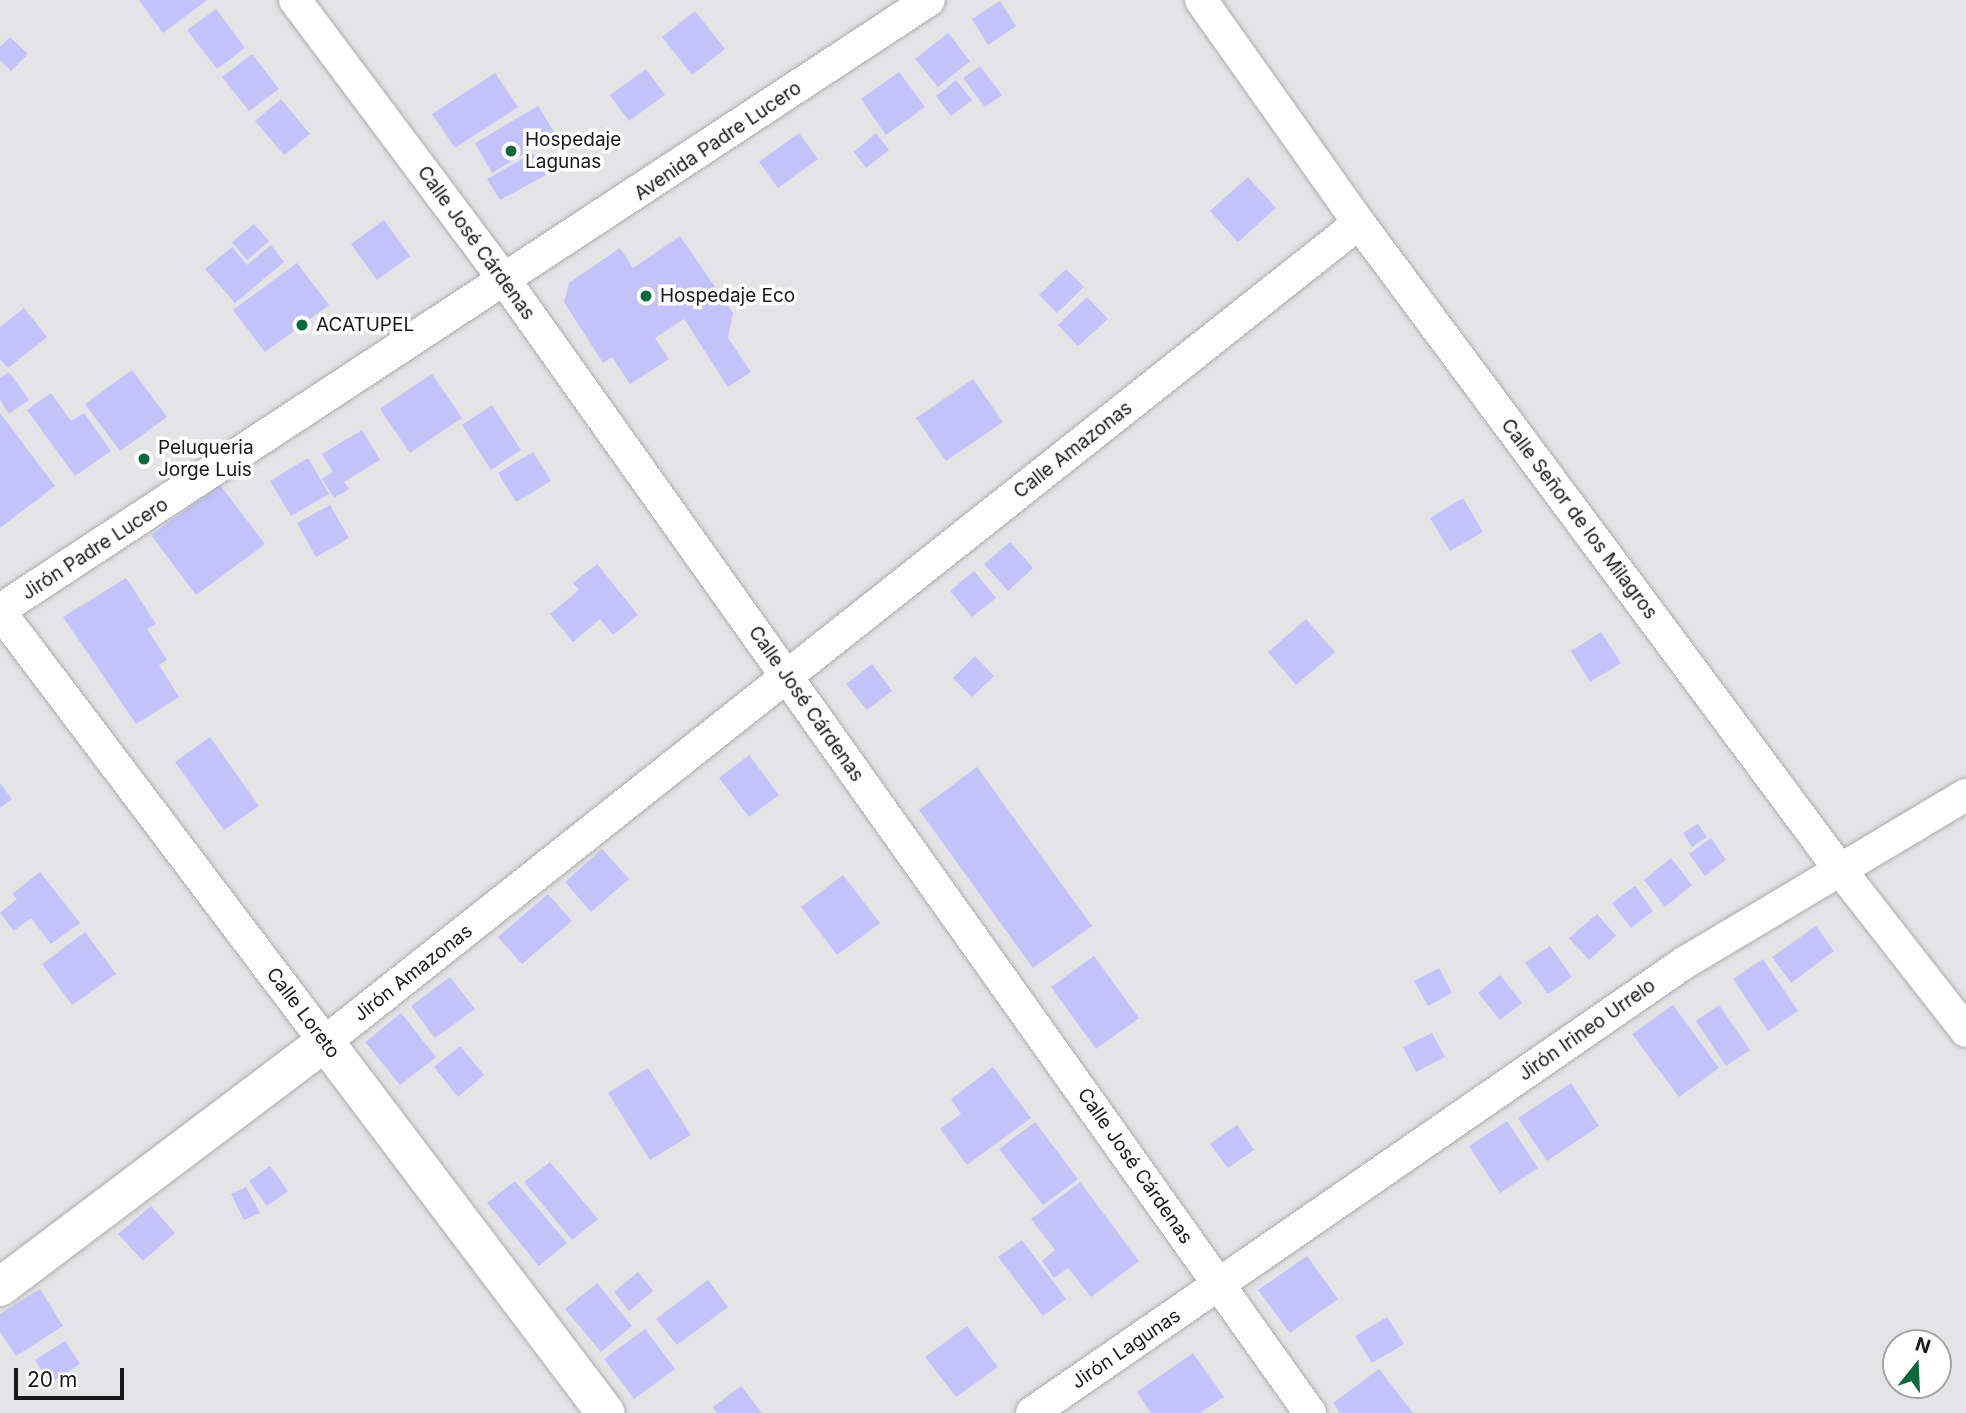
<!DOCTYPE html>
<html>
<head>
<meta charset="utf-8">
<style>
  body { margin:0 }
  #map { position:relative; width:1966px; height:1413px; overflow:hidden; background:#e3e4e5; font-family:Inter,sans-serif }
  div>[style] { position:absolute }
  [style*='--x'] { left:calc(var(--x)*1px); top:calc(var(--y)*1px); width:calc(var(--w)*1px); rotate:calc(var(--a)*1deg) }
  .building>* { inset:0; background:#c4c2fb }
  .roads { filter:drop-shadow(0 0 2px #acadae) drop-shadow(0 0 2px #acadae) }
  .minor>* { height:32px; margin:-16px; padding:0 16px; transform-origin:16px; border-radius:16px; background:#fff }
  .tertiary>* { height:38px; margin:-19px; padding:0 19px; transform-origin:19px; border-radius:19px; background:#fff }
  .dots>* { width:19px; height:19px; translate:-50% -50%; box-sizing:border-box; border:4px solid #fff; border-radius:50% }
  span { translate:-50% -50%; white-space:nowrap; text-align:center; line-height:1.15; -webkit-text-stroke:7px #fff; paint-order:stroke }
  .poi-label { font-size:19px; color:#191919 }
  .left { translate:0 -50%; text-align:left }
  .street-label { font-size:19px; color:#191919 }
  .north { position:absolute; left:1882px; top:1329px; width:70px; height:70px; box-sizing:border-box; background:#fff; border:2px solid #a3a3a3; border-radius:50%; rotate:18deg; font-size:19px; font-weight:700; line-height:28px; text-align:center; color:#191919 }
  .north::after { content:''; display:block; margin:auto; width:24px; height:32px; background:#0c693d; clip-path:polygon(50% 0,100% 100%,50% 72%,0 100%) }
  .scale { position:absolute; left:14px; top:1368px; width:110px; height:32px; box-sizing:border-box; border:4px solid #191919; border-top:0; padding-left:9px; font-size:21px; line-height:24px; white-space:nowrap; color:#191919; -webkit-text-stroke:5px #fff; paint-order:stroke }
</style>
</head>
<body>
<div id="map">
  <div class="building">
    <div style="clip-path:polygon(139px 0,207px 0,163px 33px)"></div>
    <div style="clip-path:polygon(1000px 1px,1016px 26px,988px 45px,972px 19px)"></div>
    <div style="clip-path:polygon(216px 9px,245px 48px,217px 69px,187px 30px)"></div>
    <div style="clip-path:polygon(695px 11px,725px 49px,692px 75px,662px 37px)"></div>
    <div style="clip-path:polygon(948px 33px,970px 61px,938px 87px,915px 59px)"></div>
    <div style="clip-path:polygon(10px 37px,28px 54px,11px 71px,0 60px,0 47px)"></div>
    <div style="clip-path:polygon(252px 54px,279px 89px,249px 111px,222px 77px)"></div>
    <div style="clip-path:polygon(980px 66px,1002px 95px,985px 107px,963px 78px)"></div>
    <div style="clip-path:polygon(646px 69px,665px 95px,629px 121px,610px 95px)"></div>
    <div style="clip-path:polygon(899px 72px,925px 107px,886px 135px,861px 99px)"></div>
    <div style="clip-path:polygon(495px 73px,518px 107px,455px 148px,432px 114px)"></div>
    <div style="clip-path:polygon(956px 80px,972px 100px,951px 116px,936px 96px)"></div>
    <div style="clip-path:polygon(281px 99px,310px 134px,284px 155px,255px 121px)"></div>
    <div style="clip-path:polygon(538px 106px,556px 135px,492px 173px,475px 143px)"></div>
    <div style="clip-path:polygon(799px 133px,818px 159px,778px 188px,759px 162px)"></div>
    <div style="clip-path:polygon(876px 133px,889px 150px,866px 168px,854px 152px)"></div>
    <div style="clip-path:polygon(533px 153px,546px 175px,500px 200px,487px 179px)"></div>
    <div style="clip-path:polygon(1248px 177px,1276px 208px,1238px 242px,1210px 211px)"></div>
    <div style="clip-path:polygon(384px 220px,410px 256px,377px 280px,351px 244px)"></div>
    <div style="clip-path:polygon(254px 224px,269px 241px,247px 260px,232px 242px)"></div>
    <div style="clip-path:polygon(680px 236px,733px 313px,728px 338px,751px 372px,728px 387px,684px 319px,655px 338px,669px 359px,630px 384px,612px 357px,603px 363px,564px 302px,569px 283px,620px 248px,633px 268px)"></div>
    <div style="clip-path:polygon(271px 245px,284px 262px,235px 303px,205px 269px,232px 247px,247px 265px)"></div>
    <div style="clip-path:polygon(297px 263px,329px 305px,265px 352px,233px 310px)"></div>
    <div style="clip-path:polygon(1066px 269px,1084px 287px,1057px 313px,1039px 295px)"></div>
    <div style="clip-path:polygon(1087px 297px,1108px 319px,1078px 346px,1058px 325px)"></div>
    <div style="clip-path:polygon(24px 308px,47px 337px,8px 368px,0 359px,0 327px)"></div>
    <div style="clip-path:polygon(132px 370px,167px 417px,120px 451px,85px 404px)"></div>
    <div style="clip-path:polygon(9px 372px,29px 400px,9px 414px,0 400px,0 378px)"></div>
    <div style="clip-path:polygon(432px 374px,462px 418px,410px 453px,380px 409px)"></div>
    <div style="clip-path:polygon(973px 379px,1003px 422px,946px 461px,916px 418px)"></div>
    <div style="clip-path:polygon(51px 393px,71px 421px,84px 413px,111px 451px,75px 476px,27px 410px)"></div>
    <div style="clip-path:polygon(492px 405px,521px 450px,491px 470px,462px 425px)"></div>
    <div style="clip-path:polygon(0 413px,55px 486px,0 528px)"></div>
    <div style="clip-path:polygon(362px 430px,380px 460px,344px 482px,349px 489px,334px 498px,322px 479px,333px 472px,322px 454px)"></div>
    <div style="clip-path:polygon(533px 452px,551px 481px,516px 502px,498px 473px)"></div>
    <div style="clip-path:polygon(308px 458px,329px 494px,291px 516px,270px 481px)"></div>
    <div style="clip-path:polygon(220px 485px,265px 544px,196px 595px,151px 535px)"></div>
    <div style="clip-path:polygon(1463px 498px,1483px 532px,1450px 551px,1430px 518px)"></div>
    <div style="clip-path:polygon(330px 505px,349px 538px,316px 557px,297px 523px)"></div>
    <div style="clip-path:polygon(1010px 542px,1033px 568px,1008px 591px,984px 564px)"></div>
    <div style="clip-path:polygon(597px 564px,638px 615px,613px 635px,600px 619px,573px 642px,550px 614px,579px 590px,573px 583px)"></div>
    <div style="clip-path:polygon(974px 571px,996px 598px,972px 617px,950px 591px)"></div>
    <div style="clip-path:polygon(126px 578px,156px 624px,147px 629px,167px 660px,159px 665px,179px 697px,136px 724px,63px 617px)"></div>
    <div style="clip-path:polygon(1306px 619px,1335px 652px,1296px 685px,1268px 652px)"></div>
    <div style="clip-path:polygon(1601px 632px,1621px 663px,1590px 682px,1571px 651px)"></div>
    <div style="clip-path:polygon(975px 656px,994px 676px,972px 697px,953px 678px)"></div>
    <div style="clip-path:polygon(872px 664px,892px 691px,867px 710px,846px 684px)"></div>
    <div style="clip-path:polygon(210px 737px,259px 806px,224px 830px,175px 762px)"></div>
    <div style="clip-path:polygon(749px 755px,779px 795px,749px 817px,719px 778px)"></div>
    <div style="clip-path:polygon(977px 767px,1092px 926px,1033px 968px,919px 810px)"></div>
    <div style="clip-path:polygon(0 783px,12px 799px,0 808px)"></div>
    <div style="clip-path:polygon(1698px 824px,1707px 837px,1692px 847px,1683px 833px)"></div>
    <div style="clip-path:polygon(1711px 838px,1726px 860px,1705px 876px,1689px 854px)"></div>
    <div style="clip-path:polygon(602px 849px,629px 879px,591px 912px,565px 882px)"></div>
    <div style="clip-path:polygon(1671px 858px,1692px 885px,1665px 907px,1644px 880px)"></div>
    <div style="clip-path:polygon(40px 872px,80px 923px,51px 944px,31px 918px,14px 931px,0 913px,17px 899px,12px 894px)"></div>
    <div style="clip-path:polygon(843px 875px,880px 923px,837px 955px,801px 907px)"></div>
    <div style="clip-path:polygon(1635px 886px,1653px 911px,1631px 928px,1612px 903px)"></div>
    <div style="clip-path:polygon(548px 894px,572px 921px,522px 964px,498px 937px)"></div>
    <div style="clip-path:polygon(1597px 914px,1616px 936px,1589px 960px,1569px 938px)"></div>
    <div style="clip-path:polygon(1816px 926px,1834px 951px,1791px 983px,1772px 957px)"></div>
    <div style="clip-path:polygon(85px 932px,116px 974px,72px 1005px,42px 964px)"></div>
    <div style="clip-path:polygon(1550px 946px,1572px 977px,1548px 994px,1525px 963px)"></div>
    <div style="clip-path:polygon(1094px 956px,1139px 1018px,1096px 1049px,1051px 987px)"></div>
    <div style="clip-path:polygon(1763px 959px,1798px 1011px,1768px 1031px,1733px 979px)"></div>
    <div style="clip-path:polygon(1439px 968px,1452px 993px,1428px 1006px,1414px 981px)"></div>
    <div style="clip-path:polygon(1500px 975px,1522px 1003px,1500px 1020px,1478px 993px)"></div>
    <div style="clip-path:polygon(450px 977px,475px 1009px,435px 1038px,411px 1006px)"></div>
    <div style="clip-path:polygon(1673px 1005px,1719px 1068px,1679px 1097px,1632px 1034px)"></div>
    <div style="clip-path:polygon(1719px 1005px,1750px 1050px,1726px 1066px,1696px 1021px)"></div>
    <div style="clip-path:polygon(401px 1013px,436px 1057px,400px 1085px,365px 1042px)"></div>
    <div style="clip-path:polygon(1432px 1033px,1445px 1057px,1416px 1072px,1403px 1047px)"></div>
    <div style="clip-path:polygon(460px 1046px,484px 1075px,458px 1097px,434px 1067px)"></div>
    <div style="clip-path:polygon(993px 1067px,1031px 1118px,967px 1165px,940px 1129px,961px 1114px,951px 1099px)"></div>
    <div style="clip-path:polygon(648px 1068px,691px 1135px,650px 1160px,608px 1093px)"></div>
    <div style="clip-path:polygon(1571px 1083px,1599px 1126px,1547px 1161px,1518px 1118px)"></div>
    <div style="clip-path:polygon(1507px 1121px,1538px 1168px,1500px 1193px,1469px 1146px)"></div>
    <div style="clip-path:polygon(1035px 1122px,1078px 1179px,1043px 1205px,999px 1149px)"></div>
    <div style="clip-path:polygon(1237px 1125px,1254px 1150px,1228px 1168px,1210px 1144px)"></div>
    <div style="clip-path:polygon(550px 1162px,598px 1219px,572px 1240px,524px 1182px)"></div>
    <div style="clip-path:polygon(270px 1166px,288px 1191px,267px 1206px,249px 1181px)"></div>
    <div style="clip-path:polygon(515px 1181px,567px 1243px,539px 1266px,487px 1203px)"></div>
    <div style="clip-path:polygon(1080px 1182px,1139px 1261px,1091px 1297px,1068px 1268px,1054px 1278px,1042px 1261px,1055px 1250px,1031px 1219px)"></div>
    <div style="clip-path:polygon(246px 1187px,260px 1213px,244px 1220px,231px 1194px)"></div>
    <div style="clip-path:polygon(151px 1206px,175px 1233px,143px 1261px,118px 1234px)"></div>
    <div style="clip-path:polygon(1022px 1240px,1066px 1299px,1043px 1316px,998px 1257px)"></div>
    <div style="clip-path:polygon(1307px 1256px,1338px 1299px,1290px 1333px,1258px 1290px)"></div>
    <div style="clip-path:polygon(638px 1272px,653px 1291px,629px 1311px,614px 1292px)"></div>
    <div style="clip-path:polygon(708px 1280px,728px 1307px,677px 1345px,656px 1319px)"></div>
    <div style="clip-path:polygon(597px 1283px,632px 1326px,601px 1352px,565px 1309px)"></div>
    <div style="clip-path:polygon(40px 1289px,63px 1326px,16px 1356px,0 1332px,0 1314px)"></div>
    <div style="clip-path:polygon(1387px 1317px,1404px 1344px,1372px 1363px,1355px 1336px)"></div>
    <div style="clip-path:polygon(967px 1326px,998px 1367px,956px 1397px,925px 1357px)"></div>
    <div style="clip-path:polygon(645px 1329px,675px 1369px,634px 1399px,604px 1359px)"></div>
    <div style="clip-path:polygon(65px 1341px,80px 1364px,50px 1383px,35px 1360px)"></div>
    <div style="clip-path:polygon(1193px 1353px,1224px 1397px,1200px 1413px,1151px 1413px,1137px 1392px)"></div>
    <div style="clip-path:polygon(1379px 1369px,1413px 1413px,1340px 1413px,1333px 1403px)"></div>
    <div style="clip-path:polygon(741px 1386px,762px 1413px,717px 1413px,713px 1407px)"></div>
  </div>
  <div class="roads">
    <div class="minor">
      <div style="--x:295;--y:0;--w:352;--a:53.2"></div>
      <div style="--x:506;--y:282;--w:1388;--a:54.59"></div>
      <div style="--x:1201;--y:0;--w:273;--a:54.7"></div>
      <div style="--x:1359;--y:223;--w:803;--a:53.36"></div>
      <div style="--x:1838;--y:867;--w:208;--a:52"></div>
      <div style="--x:0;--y:610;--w:1111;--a:-33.29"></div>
      <div style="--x:0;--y:612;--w:539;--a:52.92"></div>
      <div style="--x:325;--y:1042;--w:1319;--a:-38.38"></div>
      <div style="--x:1032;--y:1413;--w:792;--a:-34.61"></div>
      <div style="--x:1684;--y:963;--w:328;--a:-30.8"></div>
    </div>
    <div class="tertiary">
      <div style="--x:0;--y:1287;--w:407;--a:-37"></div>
      <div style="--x:325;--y:1042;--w:465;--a:52.9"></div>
    </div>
  </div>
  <div class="dots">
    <div style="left:511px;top:151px;background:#0c693d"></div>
    <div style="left:646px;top:296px;background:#0c693d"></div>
    <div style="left:302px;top:325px;background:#0c693d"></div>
    <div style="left:144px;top:459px;background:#0c693d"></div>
  </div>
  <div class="poi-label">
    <span class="left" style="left:525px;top:151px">Hospedaje<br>Lagunas</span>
    <span class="left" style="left:660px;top:296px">Hospedaje Eco</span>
    <span class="left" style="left:316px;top:325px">ACATUPEL</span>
    <span class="left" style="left:158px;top:459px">Peluqueria<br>Jorge Luis</span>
  </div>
  <div class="street-label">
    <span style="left:718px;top:141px;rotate:-34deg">Avenida Padre Lucero</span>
    <span style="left:476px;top:243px;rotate:54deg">Calle José Cárdenas</span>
    <span style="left:1073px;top:450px;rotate:-38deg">Calle Amazonas</span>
    <span style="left:1579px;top:519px;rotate:53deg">Calle Señor de los Milagros</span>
    <span style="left:95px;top:549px;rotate:-33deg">Jirón Padre Lucero</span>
    <span style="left:806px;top:704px;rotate:55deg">Calle José Cárdenas</span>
    <span style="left:413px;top:973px;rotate:-38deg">Jirón Amazonas</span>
    <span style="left:303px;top:1013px;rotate:53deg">Calle Loreto</span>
    <span style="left:1587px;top:1030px;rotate:-35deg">Jirón Irineo Urrelo</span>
    <span style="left:1135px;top:1166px;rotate:55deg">Calle José Cárdenas</span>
    <span style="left:1126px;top:1349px;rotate:-34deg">Jirón Lagunas</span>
  </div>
  <div class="north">N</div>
  <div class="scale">20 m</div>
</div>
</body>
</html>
